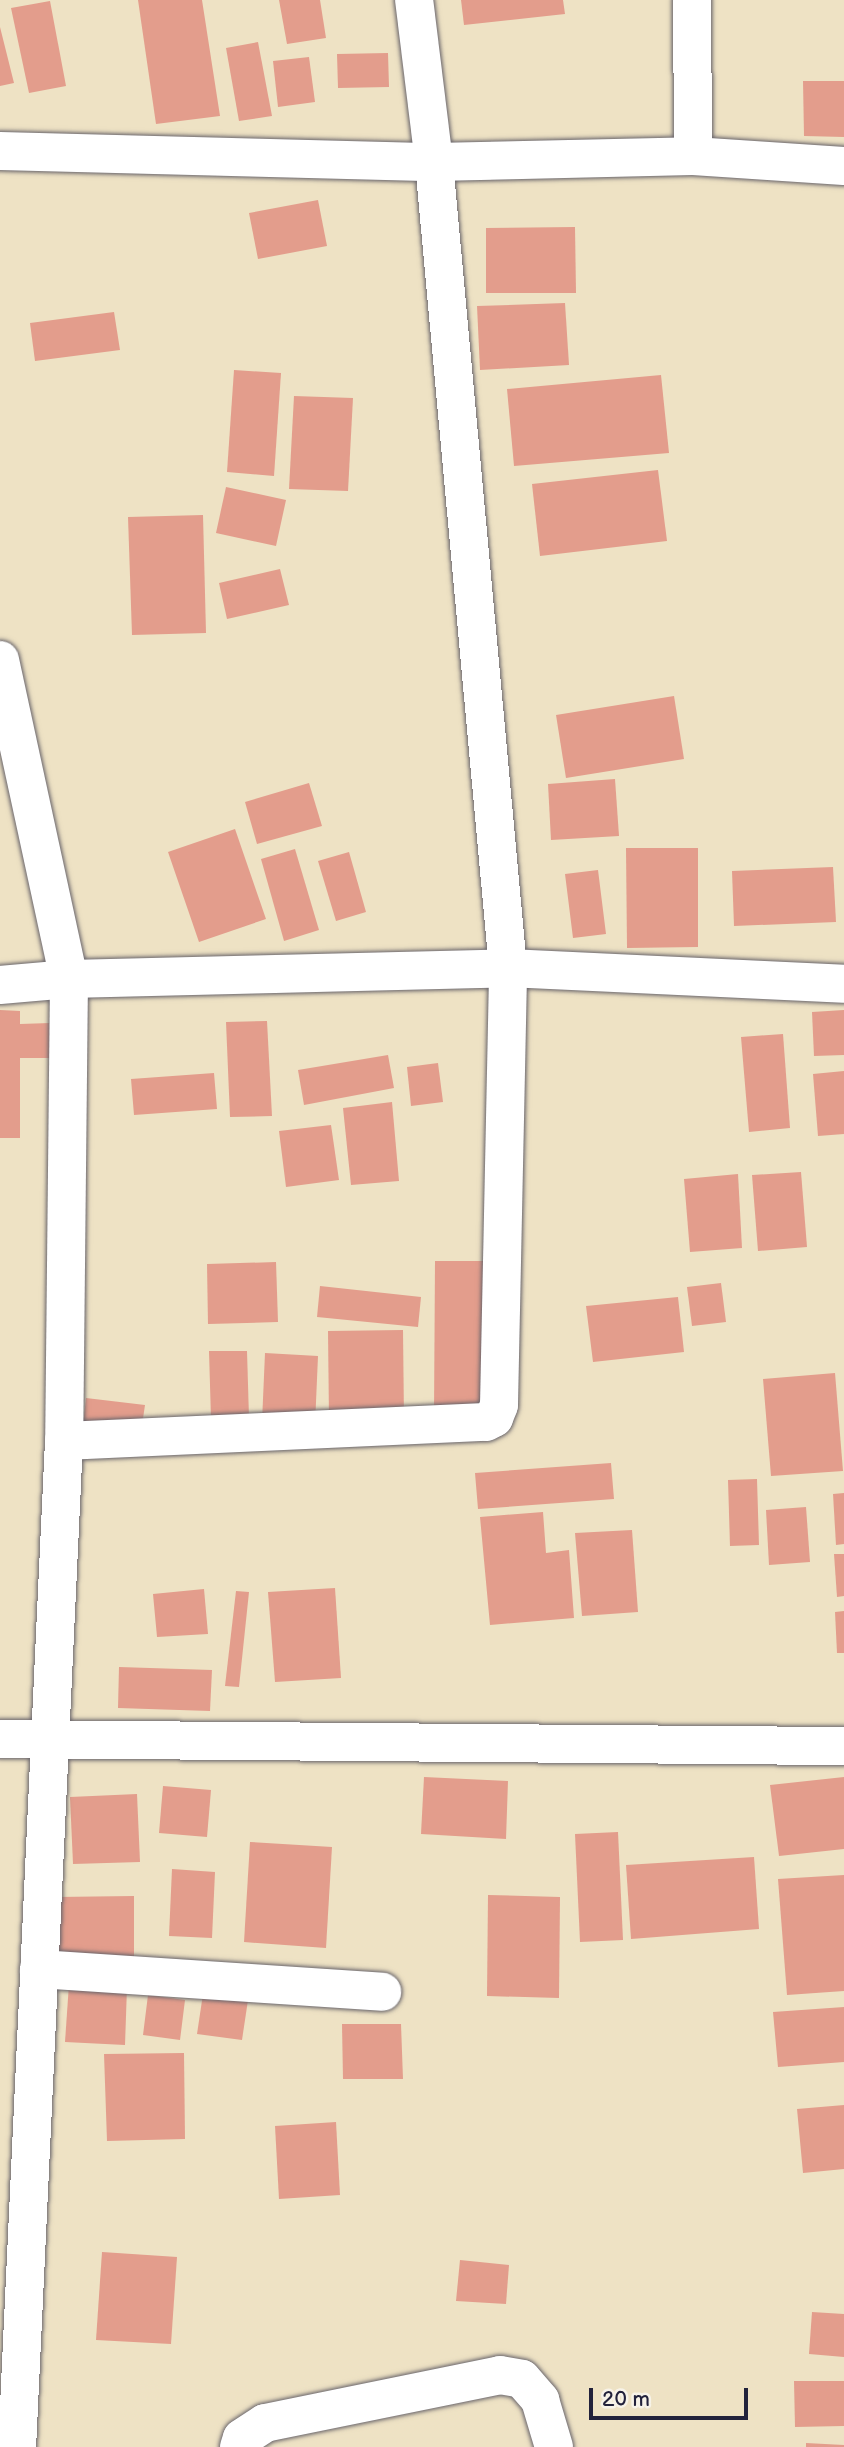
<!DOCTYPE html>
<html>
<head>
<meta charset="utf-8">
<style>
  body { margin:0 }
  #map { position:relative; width:844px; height:2447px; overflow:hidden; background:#eee2c4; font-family:"Balsamiq Sans",sans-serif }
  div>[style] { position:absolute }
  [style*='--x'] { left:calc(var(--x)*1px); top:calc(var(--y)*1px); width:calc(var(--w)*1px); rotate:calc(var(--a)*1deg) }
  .building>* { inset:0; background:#e39d8c }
  .roads { filter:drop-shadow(0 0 2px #69656b) drop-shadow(0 0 2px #69656b) }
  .minor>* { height:38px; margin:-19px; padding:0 19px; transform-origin:19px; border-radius:19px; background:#fff }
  span { translate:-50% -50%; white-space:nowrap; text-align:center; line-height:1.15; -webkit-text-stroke:6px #f7f3e8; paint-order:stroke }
  .scale { position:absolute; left:589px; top:2388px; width:159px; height:32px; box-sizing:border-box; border:4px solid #22223b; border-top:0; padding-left:9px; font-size:21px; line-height:24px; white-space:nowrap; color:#22223b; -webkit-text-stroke:5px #f7f3e8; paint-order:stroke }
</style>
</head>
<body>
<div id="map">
  <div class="building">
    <div style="clip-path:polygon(138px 0,202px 0,220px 116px,156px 124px)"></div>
    <div style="clip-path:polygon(279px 0,320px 0,326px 38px,287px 44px)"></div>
    <div style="clip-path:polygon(461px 0,563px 0,565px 14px,464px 25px)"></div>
    <div style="clip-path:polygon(50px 1px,66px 86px,29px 93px,11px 8px)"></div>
    <div style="clip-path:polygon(0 27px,14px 83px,0 86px)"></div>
    <div style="clip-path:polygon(258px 42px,272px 116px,239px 121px,226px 48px)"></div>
    <div style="clip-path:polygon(388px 53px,389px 87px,338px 88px,337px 54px)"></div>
    <div style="clip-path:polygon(309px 57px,315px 102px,278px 107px,273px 61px)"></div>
    <div style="clip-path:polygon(803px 81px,844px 81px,844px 137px,804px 136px)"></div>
    <div style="clip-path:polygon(318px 200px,327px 246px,258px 259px,249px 213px)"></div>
    <div style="clip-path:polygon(575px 227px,576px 293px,486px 293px,486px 228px)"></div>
    <div style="clip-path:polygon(565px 303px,569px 365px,480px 370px,477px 306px)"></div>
    <div style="clip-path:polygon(114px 312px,120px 350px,35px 361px,30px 323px)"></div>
    <div style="clip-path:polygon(234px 370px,281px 373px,274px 476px,227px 472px)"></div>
    <div style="clip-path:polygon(661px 375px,669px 453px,514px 466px,507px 389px)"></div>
    <div style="clip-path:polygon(294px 396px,353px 398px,348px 491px,289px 489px)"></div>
    <div style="clip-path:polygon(658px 470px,667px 541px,540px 556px,532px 484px)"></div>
    <div style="clip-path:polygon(226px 487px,286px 500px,276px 546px,216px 533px)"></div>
    <div style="clip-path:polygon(203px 515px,206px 633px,132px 635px,128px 517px)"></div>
    <div style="clip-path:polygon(280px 569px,289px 605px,227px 619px,219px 583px)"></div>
    <div style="clip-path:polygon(674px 696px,684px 759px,566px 778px,556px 715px)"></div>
    <div style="clip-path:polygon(615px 779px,619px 836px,551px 840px,548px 784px)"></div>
    <div style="clip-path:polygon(309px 783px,322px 826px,257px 844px,245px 802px)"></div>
    <div style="clip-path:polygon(235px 829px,266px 919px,199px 942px,168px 852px)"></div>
    <div style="clip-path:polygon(626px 848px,698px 848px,698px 947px,627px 948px)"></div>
    <div style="clip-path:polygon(295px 849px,319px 930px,284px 941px,261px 859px)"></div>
    <div style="clip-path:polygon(349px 852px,366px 912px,336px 921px,318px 861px)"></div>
    <div style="clip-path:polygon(833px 867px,836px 922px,734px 926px,732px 871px)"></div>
    <div style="clip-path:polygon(598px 870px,606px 934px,573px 938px,565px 874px)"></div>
    <div style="clip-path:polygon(0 1010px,20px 1011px,20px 1024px,50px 1023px,50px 1058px,20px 1058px,20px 1138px,0 1138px)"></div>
    <div style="clip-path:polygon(844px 1010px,844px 1055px,814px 1056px,812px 1012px)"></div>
    <div style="clip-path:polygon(267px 1021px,272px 1116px,230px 1117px,226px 1022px)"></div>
    <div style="clip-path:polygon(783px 1034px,790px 1128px,749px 1132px,741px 1037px)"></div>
    <div style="clip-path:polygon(388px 1055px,394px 1088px,304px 1105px,298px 1070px)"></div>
    <div style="clip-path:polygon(438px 1063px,443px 1102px,411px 1106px,407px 1067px)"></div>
    <div style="clip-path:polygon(844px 1071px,844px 1134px,818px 1136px,813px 1074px)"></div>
    <div style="clip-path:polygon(214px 1073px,217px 1109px,134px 1115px,131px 1079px)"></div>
    <div style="clip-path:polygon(392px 1102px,399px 1181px,351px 1185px,343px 1108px)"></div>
    <div style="clip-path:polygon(331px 1125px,339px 1180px,286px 1187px,279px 1131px)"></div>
    <div style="clip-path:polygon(801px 1172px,807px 1247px,758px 1251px,752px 1175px)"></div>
    <div style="clip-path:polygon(738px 1174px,742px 1248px,690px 1252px,684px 1179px)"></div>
    <div style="clip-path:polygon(435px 1261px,483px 1261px,483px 1414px,434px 1414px)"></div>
    <div style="clip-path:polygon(276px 1262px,278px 1322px,208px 1324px,207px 1264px)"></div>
    <div style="clip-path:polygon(721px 1283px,726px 1322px,692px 1326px,687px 1287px)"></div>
    <div style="clip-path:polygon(320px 1286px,421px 1297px,418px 1327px,317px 1317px)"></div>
    <div style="clip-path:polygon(678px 1297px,684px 1352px,593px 1362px,586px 1306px)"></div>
    <div style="clip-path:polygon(403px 1330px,404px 1420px,329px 1420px,328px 1331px)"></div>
    <div style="clip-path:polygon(209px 1351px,247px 1351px,249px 1418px,211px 1419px)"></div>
    <div style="clip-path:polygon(265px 1353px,318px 1356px,315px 1425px,262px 1422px)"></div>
    <div style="clip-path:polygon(835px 1373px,843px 1471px,771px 1476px,763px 1379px)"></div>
    <div style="clip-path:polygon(86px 1398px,145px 1405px,141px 1432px,83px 1425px)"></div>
    <div style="clip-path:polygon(611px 1463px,614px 1499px,478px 1509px,475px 1473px)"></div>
    <div style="clip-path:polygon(757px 1479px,759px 1545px,730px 1546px,728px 1480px)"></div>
    <div style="clip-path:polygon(844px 1493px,844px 1544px,836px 1545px,833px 1494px)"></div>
    <div style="clip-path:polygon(806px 1507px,810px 1562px,769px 1565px,766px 1510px)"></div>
    <div style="clip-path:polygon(543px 1512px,546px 1553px,569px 1550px,574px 1618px,490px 1625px,480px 1517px)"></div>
    <div style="clip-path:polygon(632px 1530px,638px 1612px,582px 1616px,575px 1533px)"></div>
    <div style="clip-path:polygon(834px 1554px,844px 1554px,844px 1596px,837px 1597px)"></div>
    <div style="clip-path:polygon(335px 1588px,341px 1678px,275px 1682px,268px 1592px)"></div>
    <div style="clip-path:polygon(204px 1589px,208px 1634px,157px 1637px,153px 1594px)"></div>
    <div style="clip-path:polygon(236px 1591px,249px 1592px,239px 1687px,225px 1686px)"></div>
    <div style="clip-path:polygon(844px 1611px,844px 1653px,837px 1653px,835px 1612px)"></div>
    <div style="clip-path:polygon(119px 1667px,212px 1670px,210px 1711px,118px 1708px)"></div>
    <div style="clip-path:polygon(424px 1777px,508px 1781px,506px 1839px,421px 1834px)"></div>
    <div style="clip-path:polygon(844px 1777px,844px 1849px,779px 1856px,770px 1785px)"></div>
    <div style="clip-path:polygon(163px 1786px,211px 1790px,207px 1837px,159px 1833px)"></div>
    <div style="clip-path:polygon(137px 1794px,140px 1862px,73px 1864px,70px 1797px)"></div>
    <div style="clip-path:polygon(618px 1832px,623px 1940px,580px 1942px,575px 1834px)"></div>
    <div style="clip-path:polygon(250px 1842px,332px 1847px,326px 1948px,244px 1942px)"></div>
    <div style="clip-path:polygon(754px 1857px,759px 1929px,631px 1939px,626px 1865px)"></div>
    <div style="clip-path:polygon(172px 1869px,215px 1872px,212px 1938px,169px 1936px)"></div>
    <div style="clip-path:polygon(844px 1875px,844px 1991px,787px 1995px,778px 1879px)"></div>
    <div style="clip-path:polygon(488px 1895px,560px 1897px,559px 1998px,487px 1996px)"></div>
    <div style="clip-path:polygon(134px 1896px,134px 1959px,58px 1959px,56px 1897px)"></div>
    <div style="clip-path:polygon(69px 1984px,127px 1987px,125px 2045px,65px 2042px)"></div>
    <div style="clip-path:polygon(203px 1994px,248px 2000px,242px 2040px,197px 2034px)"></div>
    <div style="clip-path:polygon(148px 1995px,185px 2000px,180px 2040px,143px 2035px)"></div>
    <div style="clip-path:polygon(844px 2007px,844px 2062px,778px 2067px,773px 2012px)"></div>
    <div style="clip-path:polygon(342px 2024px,401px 2024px,403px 2079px,343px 2079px)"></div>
    <div style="clip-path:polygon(184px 2053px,185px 2139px,107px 2141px,104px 2054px)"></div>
    <div style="clip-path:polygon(844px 2105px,844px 2169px,803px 2173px,797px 2109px)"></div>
    <div style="clip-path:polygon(336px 2122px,340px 2195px,279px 2199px,275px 2126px)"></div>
    <div style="clip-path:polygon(102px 2252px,177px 2257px,171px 2344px,96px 2340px)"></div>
    <div style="clip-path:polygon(460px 2260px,509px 2265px,506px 2304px,456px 2301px)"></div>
    <div style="clip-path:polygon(812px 2312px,844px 2314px,844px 2357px,809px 2354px)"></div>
    <div style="clip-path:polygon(794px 2381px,844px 2381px,844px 2426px,795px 2427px)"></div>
    <div style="clip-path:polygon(806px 2443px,844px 2445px,844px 2447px,806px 2447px)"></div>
  </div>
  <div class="roads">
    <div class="minor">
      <div style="--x:692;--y:0;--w:156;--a:89.6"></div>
      <div style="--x:0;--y:151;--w:434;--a:1.5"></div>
      <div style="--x:434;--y:162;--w:259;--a:-1.3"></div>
      <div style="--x:693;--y:156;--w:151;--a:3.8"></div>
      <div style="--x:0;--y:660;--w:326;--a:77.8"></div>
      <div style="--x:69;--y:979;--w:462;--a:90.6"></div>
      <div style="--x:64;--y:1441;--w:1007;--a:92.67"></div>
      <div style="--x:0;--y:985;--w:69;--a:-5"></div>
      <div style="--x:69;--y:979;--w:439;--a:-1.4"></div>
      <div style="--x:508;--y:968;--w:336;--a:2.7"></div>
      <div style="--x:64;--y:1441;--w:422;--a:-2.6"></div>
      <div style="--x:486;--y:1422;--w:9;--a:-27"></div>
      <div style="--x:494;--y:1418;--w:14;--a:-69"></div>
      <div style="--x:499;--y:1405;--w:437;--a:-88.8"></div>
      <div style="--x:508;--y:968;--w:809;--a:-95.25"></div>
      <div style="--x:434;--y:162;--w:163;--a:-97"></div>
      <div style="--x:0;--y:1739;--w:844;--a:0.48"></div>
      <div style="--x:39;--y:1969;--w:344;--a:3.8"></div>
      <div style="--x:239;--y:2447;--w:9;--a:-72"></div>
      <div style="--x:242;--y:2438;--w:27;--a:-33"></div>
      <div style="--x:265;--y:2423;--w:240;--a:-11.5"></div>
      <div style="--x:500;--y:2375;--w:22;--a:10"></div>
      <div style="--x:522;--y:2379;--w:28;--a:49"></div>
      <div style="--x:540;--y:2400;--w:49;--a:73.4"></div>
    </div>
  </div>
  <div class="scale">20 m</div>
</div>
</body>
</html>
